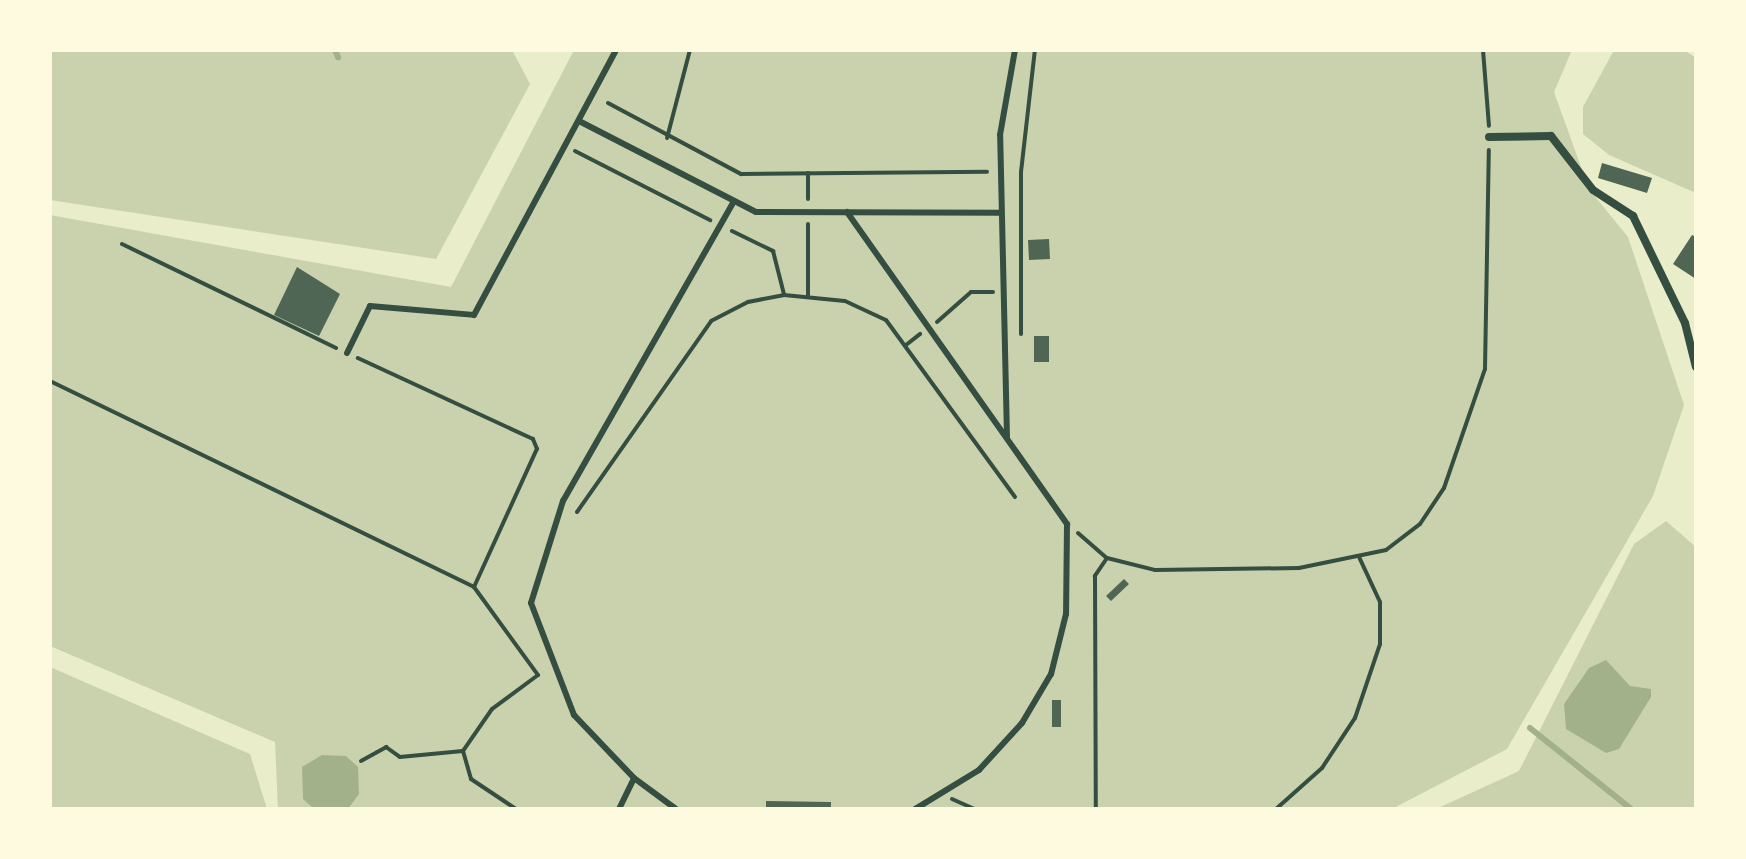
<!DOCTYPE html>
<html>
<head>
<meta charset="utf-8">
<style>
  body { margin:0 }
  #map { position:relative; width:1746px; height:859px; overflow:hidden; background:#e9edc9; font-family:Arial,sans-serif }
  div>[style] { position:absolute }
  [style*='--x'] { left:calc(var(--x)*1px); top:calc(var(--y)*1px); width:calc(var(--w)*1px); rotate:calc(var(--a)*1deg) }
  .green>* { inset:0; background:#cad2ad }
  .water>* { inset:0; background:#a3b18a }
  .stream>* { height:6px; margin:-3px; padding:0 3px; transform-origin:3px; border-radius:3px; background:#a3b18a }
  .building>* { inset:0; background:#4f6655 }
  .path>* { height:4px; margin:-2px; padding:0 2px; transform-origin:2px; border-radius:2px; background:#344e41 }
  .service>* { height:6px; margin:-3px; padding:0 3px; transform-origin:3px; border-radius:3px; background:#344e41 }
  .minor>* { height:8px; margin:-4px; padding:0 4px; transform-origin:4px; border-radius:4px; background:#344e41 }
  span { translate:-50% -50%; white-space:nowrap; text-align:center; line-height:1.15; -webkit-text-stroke:8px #fefae0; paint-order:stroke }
  .frame { position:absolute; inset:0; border:52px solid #fefae0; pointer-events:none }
</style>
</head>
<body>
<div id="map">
  <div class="green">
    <div style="clip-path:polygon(50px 50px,512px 50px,530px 84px,436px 259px,50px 200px)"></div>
    <div style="clip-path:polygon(574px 50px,1572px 50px,1554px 92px,1589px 189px,1628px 237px,1684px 405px,1653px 496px,1507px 749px,1392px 809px,278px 809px,275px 742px,50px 646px,50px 215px,451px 287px)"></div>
    <div style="clip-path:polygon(1614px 50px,1684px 50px,1696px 58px,1696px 193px,1609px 155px,1583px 134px,1583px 107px)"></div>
    <div style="clip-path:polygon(1666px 521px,1696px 547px,1696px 809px,1436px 809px,1519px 771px,1634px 544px)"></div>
    <div style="clip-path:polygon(50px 667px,250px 754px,267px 809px,50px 809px)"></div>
  </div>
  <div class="water">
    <div style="clip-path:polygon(1606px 660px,1630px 686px,1651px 689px,1651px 697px,1619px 749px,1606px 753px,1566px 729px,1564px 704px,1589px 668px)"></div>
    <div style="clip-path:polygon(322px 755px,346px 756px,358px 767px,359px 794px,348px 809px,314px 809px,303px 799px,302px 767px)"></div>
  </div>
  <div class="stream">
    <div style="--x:335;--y:50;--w:8;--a:67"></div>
    <div style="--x:1530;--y:728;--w:129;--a:38.7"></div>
  </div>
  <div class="building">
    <div style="clip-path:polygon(1602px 163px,1652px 178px,1647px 193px,1598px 178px)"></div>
    <div style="clip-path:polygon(1692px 235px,1696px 237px,1696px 279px,1673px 264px)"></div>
    <div style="clip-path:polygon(1049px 239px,1050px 259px,1029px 260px,1028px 240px)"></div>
    <div style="clip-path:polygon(297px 267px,340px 294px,319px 336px,274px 315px)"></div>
    <div style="clip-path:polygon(1034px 336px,1049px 336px,1049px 362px,1034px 362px)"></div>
    <div style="clip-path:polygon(1124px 579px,1129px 584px,1111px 601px,1106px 596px)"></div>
    <div style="clip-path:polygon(1052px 700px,1061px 700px,1061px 727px,1052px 727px)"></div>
    <div style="clip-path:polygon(766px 801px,831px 802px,831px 809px,766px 809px)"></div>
  </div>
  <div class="path">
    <div style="--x:1483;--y:50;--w:76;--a:85.5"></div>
    <div style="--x:608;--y:103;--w:151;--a:28.1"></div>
    <div style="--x:741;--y:174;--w:246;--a:-0.5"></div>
    <div style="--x:667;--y:138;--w:91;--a:-75.4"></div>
    <div style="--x:575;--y:151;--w:152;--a:27.1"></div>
    <div style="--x:808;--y:173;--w:26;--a:90"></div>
    <div style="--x:808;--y:224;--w:71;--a:90"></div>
    <div style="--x:732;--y:231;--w:46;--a:26"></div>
    <div style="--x:773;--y:251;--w:44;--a:75.7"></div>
    <div style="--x:122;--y:244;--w:238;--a:25.9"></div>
    <div style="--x:937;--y:322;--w:45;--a:-41.4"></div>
    <div style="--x:971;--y:292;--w:22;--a:0"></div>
    <div style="--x:1021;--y:334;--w:162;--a:-90"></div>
    <div style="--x:1021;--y:172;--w:123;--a:-83.5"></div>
    <div style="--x:906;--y:345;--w:18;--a:-38"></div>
    <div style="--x:50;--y:381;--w:471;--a:25.9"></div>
    <div style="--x:474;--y:587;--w:152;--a:-65.5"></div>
    <div style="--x:537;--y:449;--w:11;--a:-112"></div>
    <div style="--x:533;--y:439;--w:193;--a:-155.2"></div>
    <div style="--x:577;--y:512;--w:233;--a:-54.9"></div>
    <div style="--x:711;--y:321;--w:42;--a:-27.2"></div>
    <div style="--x:748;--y:302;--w:37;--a:-11"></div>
    <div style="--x:784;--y:295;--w:61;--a:5.6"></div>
    <div style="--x:845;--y:301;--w:45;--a:24.9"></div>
    <div style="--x:886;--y:320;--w:219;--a:53.9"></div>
    <div style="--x:1078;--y:533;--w:38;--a:41"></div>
    <div style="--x:1107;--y:558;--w:22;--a:124"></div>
    <div style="--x:1095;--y:576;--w:233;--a:89.8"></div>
    <div style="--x:1107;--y:558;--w:49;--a:14"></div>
    <div style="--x:1155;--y:570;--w:144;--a:-0.8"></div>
    <div style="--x:1299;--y:568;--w:89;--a:-11.7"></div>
    <div style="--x:1386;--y:550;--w:43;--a:-37.4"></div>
    <div style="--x:1420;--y:524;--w:43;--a:-56.3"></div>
    <div style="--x:1444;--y:488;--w:126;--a:-71"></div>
    <div style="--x:1485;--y:369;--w:219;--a:-89"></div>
    <div style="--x:474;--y:587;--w:109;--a:54"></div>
    <div style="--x:538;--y:675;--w:57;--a:143.5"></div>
    <div style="--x:492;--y:709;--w:51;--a:124.6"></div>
    <div style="--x:463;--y:751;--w:29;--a:74"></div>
    <div style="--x:471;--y:779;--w:54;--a:33.7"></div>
    <div style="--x:361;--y:761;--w:29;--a:-29"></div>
    <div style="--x:386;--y:747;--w:17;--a:36"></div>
    <div style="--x:400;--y:757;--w:63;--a:-5.4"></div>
    <div style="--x:952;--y:799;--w:24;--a:24"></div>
    <div style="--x:1276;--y:809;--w:62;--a:-41.7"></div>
    <div style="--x:1322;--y:768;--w:60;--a:-56.6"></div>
    <div style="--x:1355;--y:718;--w:78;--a:-71.3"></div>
    <div style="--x:1380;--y:644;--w:42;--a:-90"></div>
    <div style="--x:1380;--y:602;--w:50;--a:-115"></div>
  </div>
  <div class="service">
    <div style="--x:579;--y:121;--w:199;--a:27.2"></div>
    <div style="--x:756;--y:212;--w:245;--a:0.2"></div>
    <div style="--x:847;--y:212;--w:382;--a:54.8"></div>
    <div style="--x:1067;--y:524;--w:90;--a:90.6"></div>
    <div style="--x:1066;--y:614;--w:62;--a:104"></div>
    <div style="--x:1051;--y:674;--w:57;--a:120.6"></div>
    <div style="--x:1022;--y:723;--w:64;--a:132.5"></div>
    <div style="--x:979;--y:770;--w:75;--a:148.6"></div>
    <div style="--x:347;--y:353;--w:52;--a:-63.9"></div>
    <div style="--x:370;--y:306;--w:104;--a:4.9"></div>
    <div style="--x:474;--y:315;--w:301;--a:-61.8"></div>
    <div style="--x:1007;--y:437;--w:302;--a:-91.3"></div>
    <div style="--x:1000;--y:135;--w:86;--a:-80"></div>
    <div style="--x:619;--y:809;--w:34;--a:-64"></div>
    <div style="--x:676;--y:809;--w:52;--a:-143.6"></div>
    <div style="--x:634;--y:778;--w:87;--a:-133.6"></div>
    <div style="--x:574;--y:715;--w:120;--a:-111"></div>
    <div style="--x:531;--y:603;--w:107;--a:-72.6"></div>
    <div style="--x:563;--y:501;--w:345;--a:-60.3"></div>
  </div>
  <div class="minor">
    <div style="--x:1489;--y:137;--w:62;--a:-0.9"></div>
    <div style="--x:1551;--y:136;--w:68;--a:52.1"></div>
    <div style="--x:1593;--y:190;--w:48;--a:33"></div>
    <div style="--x:1633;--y:216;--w:119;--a:64.1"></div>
    <div style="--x:1685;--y:323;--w:45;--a:76"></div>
  </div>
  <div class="frame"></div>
</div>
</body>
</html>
